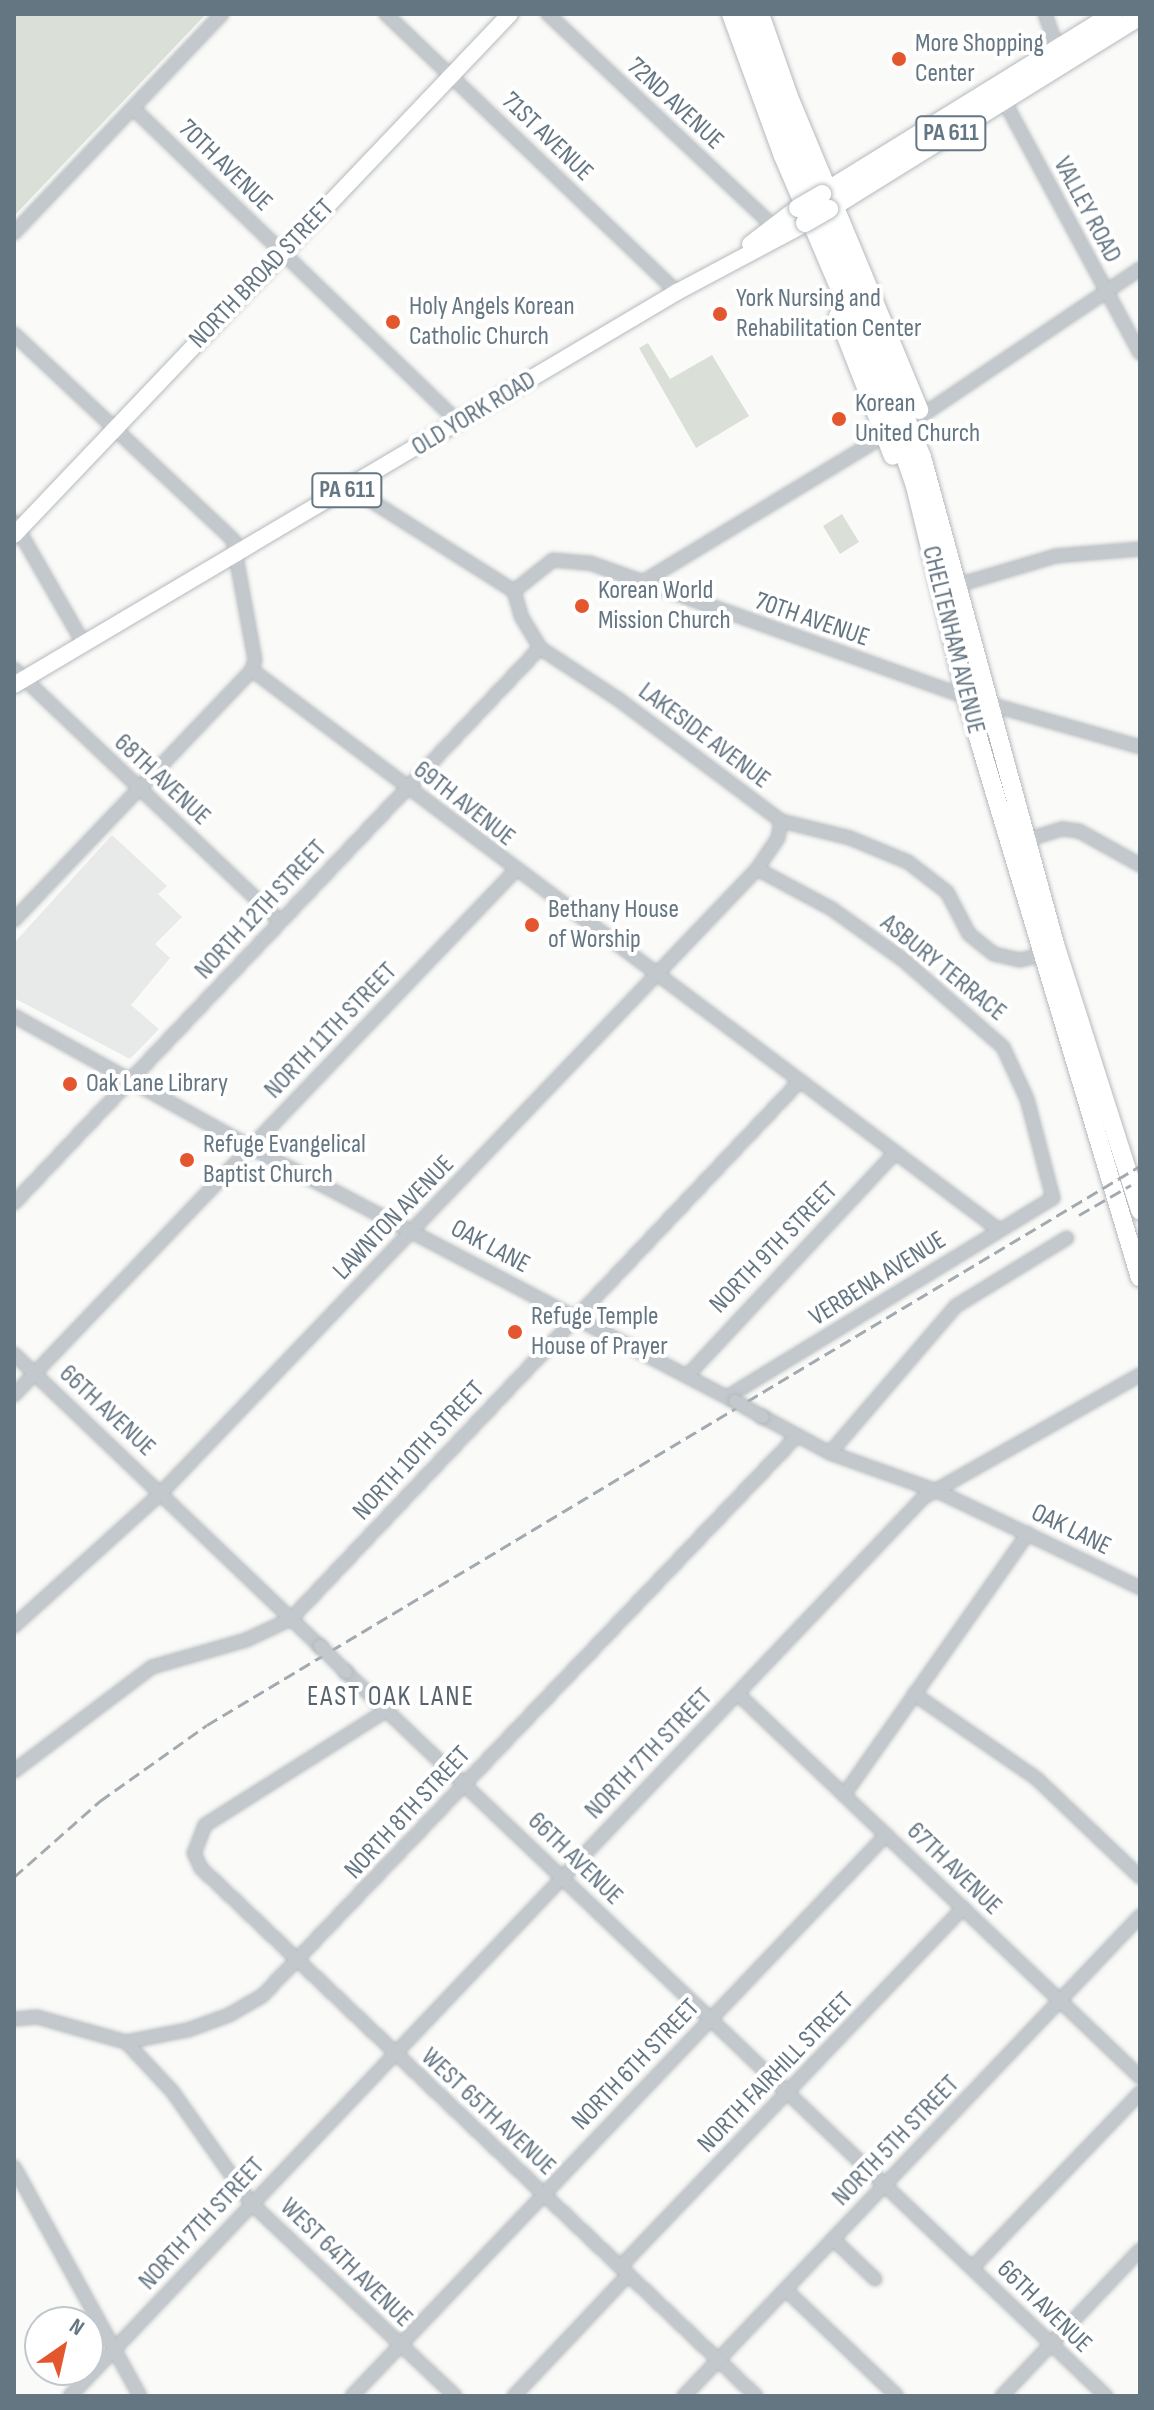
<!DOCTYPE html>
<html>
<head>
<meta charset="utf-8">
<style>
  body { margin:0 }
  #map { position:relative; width:1154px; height:2410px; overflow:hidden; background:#fafaf8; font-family:"Sofia Sans Condensed",sans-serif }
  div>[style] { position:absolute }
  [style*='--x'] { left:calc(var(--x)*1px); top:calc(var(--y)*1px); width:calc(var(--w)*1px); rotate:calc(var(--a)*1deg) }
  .built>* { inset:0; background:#e8e9e9 }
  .green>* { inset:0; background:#dadfd7 }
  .roads { filter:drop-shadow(0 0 2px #b5babe) drop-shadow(0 0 2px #b5babe) }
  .minor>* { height:12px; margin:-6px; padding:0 6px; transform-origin:6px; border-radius:6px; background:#c3c8cc }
  .major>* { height:16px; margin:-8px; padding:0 8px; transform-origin:8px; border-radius:8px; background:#fff }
  .highway>* { height:18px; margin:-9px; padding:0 9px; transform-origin:9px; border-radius:9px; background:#fff }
  .rail>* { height:3px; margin-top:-1.5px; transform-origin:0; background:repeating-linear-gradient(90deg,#a2aab0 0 12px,transparent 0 18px) }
  .bridges { filter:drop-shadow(0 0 2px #b4b9bd) drop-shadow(0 0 2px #b4b9bd) }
  .minor-bridge>* { height:12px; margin:-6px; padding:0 6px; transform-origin:6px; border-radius:6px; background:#c3c8cc }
  .highway-bridge>* { height:18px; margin:-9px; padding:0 9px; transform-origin:9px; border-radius:9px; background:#fff }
  .dots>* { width:22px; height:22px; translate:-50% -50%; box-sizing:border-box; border:4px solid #fff; border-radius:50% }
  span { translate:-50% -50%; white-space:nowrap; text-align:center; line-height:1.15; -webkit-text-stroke:8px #fff; paint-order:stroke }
  .shield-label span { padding:2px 6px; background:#fff; border:2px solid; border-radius:6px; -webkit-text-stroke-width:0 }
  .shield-label { font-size:24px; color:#657683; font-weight:700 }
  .poi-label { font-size:26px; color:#657683 }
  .left { translate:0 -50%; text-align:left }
  .street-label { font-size:26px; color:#657683 }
  .neighbourhood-label { font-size:28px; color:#57646e; letter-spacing:2px }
  .frame { position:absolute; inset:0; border:16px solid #657683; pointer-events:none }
  .north { position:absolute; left:24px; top:2306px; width:80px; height:80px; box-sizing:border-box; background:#fff; border:2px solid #c1c8cd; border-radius:50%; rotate:34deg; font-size:22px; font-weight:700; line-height:32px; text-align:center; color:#657683 }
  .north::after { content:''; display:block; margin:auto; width:28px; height:36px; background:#e4572e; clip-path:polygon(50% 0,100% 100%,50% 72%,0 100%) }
</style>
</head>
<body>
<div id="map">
  <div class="built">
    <div style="clip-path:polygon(112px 835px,167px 886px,158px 894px,182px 917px,155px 944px,170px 958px,131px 1005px,159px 1029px,130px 1059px,14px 998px,14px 943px)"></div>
  </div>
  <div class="green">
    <div style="clip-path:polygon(14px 14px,206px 14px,14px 216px)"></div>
    <div style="clip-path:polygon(648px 343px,670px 379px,712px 355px,749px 416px,696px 448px,639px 348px)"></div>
    <div style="clip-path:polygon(842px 514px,859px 542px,840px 554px,823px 526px)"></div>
  </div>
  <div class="roads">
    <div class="minor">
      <div style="--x:386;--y:14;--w:402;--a:43.7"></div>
      <div style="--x:548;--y:14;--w:308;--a:43.3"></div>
      <div style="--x:1045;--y:14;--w:41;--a:70.3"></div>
      <div style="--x:1001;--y:95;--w:293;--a:61.7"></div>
      <div style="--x:133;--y:108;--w:453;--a:44"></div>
      <div style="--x:14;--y:233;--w:302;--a:-46.5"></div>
      <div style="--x:14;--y:334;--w:301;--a:43.2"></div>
      <div style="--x:233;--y:540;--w:122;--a:79.6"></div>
      <div style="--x:255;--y:660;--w:10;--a:107"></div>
      <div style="--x:252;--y:670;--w:934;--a:36.86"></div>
      <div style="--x:921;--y:416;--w:264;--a:-33.9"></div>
      <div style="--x:351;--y:488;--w:193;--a:32.3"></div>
      <div style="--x:514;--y:591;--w:26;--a:74"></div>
      <div style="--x:521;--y:616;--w:37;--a:59"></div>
      <div style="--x:540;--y:648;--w:93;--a:33.2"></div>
      <div style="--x:618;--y:699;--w:204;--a:36.8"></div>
      <div style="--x:781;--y:821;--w:71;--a:13.8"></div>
      <div style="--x:850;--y:838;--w:63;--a:22.5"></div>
      <div style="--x:908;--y:862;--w:49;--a:37.6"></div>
      <div style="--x:947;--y:892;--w:47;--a:62.4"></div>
      <div style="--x:969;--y:934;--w:32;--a:39"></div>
      <div style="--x:994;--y:954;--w:27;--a:13"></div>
      <div style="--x:1020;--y:960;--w:28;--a:-13"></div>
      <div style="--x:14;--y:522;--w:141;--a:60.2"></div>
      <div style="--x:641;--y:583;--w:285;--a:-31.2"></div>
      <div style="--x:958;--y:585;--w:101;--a:-16.6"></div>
      <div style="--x:1055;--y:556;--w:85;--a:-4.7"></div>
      <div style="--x:514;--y:591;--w:50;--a:-38.5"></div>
      <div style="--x:553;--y:560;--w:37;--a:5"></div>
      <div style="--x:590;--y:563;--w:402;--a:19.6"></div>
      <div style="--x:14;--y:669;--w:366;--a:43.5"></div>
      <div style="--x:986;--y:703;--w:160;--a:15.9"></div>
      <div style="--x:1026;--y:840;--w:39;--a:-17"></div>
      <div style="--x:1063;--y:829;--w:16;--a:7"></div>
      <div style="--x:1079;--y:831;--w:70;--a:29.1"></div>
      <div style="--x:14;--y:920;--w:345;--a:-46.4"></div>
      <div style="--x:14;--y:1016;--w:270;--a:29"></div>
      <div style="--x:250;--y:1147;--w:544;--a:27.69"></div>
      <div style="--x:14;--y:1203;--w:765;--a:-46.54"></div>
      <div style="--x:14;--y:1354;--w:423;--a:43.7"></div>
      <div style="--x:687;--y:1376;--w:306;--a:-47"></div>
      <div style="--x:14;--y:1395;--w:725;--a:-46.29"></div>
      <div style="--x:727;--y:1397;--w:382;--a:-31.4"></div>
      <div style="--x:1053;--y:1198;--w:102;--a:-104.7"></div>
      <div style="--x:1027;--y:1099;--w:57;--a:-114.8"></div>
      <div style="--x:1003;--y:1047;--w:134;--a:-138.9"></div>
      <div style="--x:902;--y:959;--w:86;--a:-144.5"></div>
      <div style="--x:832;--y:909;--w:85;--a:-151.9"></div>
      <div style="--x:763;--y:1417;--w:76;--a:28.2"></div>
      <div style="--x:830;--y:1453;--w:114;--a:19.6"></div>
      <div style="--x:937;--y:1491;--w:225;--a:25.5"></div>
      <div style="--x:830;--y:1453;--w:194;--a:-49.4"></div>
      <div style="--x:956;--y:1306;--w:130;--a:-31.5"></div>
      <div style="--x:14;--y:1626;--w:198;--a:-42.1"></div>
      <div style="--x:161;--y:1493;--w:716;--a:-46.3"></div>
      <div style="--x:656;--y:975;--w:146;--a:-46.4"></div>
      <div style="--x:757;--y:869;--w:37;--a:-56"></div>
      <div style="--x:778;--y:838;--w:17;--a:-80"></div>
      <div style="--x:346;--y:1672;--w:1050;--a:43.61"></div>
      <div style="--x:738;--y:1694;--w:555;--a:43.61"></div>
      <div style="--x:914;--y:1694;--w:150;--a:34.6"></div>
      <div style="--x:1037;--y:1779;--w:142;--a:43.6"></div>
      <div style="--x:387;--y:1710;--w:215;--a:147.7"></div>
      <div style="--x:205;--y:1825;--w:30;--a:111"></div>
      <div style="--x:194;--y:1853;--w:17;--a:65"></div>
      <div style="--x:201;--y:1868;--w:766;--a:43.57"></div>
      <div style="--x:14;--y:1771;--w:173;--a:-37"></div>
      <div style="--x:152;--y:1667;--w:98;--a:-16"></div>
      <div style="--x:246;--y:1640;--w:50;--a:-25"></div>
      <div style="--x:291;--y:1619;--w:741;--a:-46.59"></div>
      <div style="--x:844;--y:1795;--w:320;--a:-54.9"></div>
      <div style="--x:14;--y:2019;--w:23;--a:-5"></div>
      <div style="--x:37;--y:2017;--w:92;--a:15.7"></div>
      <div style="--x:126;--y:2042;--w:63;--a:-11"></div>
      <div style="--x:188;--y:2030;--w:44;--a:-20.1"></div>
      <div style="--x:229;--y:2015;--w:39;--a:-30"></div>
      <div style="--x:263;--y:1995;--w:774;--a:-46.31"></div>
      <div style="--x:126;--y:2042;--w:67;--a:46.8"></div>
      <div style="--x:172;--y:2091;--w:137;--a:54.8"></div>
      <div style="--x:251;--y:2203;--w:281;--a:43.4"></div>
      <div style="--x:14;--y:2167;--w:261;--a:61.2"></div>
      <div style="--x:833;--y:2239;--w:58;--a:43.6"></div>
      <div style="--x:620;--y:2267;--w:497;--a:-46.3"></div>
      <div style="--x:972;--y:2268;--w:243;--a:-46.2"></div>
      <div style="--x:786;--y:2290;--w:153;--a:43.7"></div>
      <div style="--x:70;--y:2396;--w:1240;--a:-46.47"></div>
      <div style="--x:924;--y:1497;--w:248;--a:-29.5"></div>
      <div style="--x:352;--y:2396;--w:775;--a:-46.41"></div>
      <div style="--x:514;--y:2396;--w:166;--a:-46.7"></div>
      <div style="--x:684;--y:2396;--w:662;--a:-46.47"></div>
      <div style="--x:1002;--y:2396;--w:201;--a:-46.6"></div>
    </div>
    <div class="major">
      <div style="--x:750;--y:244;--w:53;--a:-37.3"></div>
      <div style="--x:14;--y:535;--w:719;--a:-46.41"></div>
      <div style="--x:14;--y:685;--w:771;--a:-30.66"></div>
      <div style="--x:677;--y:292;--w:140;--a:-28"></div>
    </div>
    <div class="highway">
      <div style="--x:731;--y:14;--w:151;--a:69.9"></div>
      <div style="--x:783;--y:156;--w:242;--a:66.9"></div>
      <div style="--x:878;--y:379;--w:113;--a:70.9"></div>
      <div style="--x:915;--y:486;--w:217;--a:76.4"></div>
      <div style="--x:966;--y:697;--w:606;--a:73.33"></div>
      <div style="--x:745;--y:14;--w:161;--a:69.7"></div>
      <div style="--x:801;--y:165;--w:316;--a:67.5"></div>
      <div style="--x:922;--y:457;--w:505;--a:74.72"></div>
      <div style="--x:1055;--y:944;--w:280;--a:72.3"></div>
      <div style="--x:760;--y:14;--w:88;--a:70.7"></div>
      <div style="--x:789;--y:97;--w:339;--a:67.4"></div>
      <div style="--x:822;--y:194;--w:343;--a:-31.7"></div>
      <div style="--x:829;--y:209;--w:366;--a:-31.8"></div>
      <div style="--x:838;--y:316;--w:150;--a:68.6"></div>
    </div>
  </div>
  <div class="rail">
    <div style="--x:1079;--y:1215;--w:60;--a:-30"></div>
    <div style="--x:14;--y:1877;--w:115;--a:-41.5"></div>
    <div style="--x:100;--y:1801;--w:131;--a:-35.4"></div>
    <div style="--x:207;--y:1725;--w:1088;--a:-30.93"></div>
  </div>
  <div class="bridges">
    <div class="minor-bridge">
      <div style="--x:735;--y:1401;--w:32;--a:30"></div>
      <div style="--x:320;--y:1646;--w:37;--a:45"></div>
    </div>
    <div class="highway-bridge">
      <div style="--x:798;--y:208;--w:28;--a:-30"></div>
      <div style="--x:805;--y:223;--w:28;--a:-30"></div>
    </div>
  </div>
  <div class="dots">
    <div style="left:899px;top:59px;background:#e4572e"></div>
    <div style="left:720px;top:314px;background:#e4572e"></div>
    <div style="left:393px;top:322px;background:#e4572e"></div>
    <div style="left:839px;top:419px;background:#e4572e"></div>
    <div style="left:582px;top:606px;background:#e4572e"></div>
    <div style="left:532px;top:925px;background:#e4572e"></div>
    <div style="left:70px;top:1084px;background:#e4572e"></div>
    <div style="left:187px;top:1160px;background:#e4572e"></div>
    <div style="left:515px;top:1332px;background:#e4572e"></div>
  </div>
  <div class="shield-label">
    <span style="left:951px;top:133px">PA 611</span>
    <span style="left:347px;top:490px">PA 611</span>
  </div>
  <div class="poi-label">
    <span class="left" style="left:915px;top:59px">More Shopping<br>Center</span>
    <span class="left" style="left:736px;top:314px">York Nursing and<br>Rehabilitation Center</span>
    <span class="left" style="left:409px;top:322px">Holy Angels Korean<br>Catholic Church</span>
    <span class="left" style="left:855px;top:419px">Korean<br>United Church</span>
    <span class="left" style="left:598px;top:606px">Korean World<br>Mission Church</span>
    <span class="left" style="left:548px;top:925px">Bethany House<br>of Worship</span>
    <span class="left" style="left:86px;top:1084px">Oak Lane Library</span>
    <span class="left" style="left:203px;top:1160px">Refuge Evangelical<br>Baptist Church</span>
    <span class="left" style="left:531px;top:1332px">Refuge Temple<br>House of Prayer</span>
  </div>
  <div class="street-label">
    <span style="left:675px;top:104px;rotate:43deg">72ND AVENUE</span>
    <span style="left:547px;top:137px;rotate:44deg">71ST AVENUE</span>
    <span style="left:225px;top:166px;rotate:44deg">70TH AVENUE</span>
    <span style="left:1087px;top:210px;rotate:62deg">VALLEY ROAD</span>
    <span style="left:262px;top:274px;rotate:-46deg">NORTH BROAD STREET</span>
    <span style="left:474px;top:414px;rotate:-31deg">OLD YORK ROAD</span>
    <span style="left:812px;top:620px;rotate:19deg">70TH AVENUE</span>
    <span style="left:953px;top:640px;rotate:76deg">CHELTENHAM AVENUE</span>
    <span style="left:704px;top:736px;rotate:37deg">LAKESIDE AVENUE</span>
    <span style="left:162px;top:780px;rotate:43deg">68TH AVENUE</span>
    <span style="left:464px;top:804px;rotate:38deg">69TH AVENUE</span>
    <span style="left:261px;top:910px;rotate:-47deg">NORTH 12TH STREET</span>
    <span style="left:943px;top:968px;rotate:39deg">ASBURY TERRACE</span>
    <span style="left:331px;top:1031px;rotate:-46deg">NORTH 11TH STREET</span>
    <span style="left:394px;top:1218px;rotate:-46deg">LAWNTON AVENUE</span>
    <span style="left:490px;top:1247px;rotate:28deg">OAK LANE</span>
    <span style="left:774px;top:1248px;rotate:-46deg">NORTH 9TH STREET</span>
    <span style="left:878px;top:1279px;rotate:-32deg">VERBENA AVENUE</span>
    <span style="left:107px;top:1411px;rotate:43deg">66TH AVENUE</span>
    <span style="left:419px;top:1451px;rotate:-47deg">NORTH 10TH STREET</span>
    <span style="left:1071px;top:1530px;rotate:26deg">OAK LANE</span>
    <span style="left:649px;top:1754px;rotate:-46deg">NORTH 7TH STREET</span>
    <span style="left:408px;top:1813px;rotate:-47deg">NORTH 8TH STREET</span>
    <span style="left:575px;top:1859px;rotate:44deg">66TH AVENUE</span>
    <span style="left:954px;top:1869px;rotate:44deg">67TH AVENUE</span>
    <span style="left:636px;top:2065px;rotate:-46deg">NORTH 6TH STREET</span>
    <span style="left:776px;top:2073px;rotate:-46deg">NORTH FAIRHILL STREET</span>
    <span style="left:488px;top:2112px;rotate:43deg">WEST 65TH AVENUE</span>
    <span style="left:896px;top:2141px;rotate:-46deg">NORTH 5TH STREET</span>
    <span style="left:202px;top:2224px;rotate:-47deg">NORTH 7TH STREET</span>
    <span style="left:346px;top:2263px;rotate:44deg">WEST 64TH AVENUE</span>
    <span style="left:1044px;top:2307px;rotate:44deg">66TH AVENUE</span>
  </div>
  <div class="neighbourhood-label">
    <span style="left:391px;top:1697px">EAST OAK LANE</span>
  </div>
  <div class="frame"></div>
  <div class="north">N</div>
</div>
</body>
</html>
